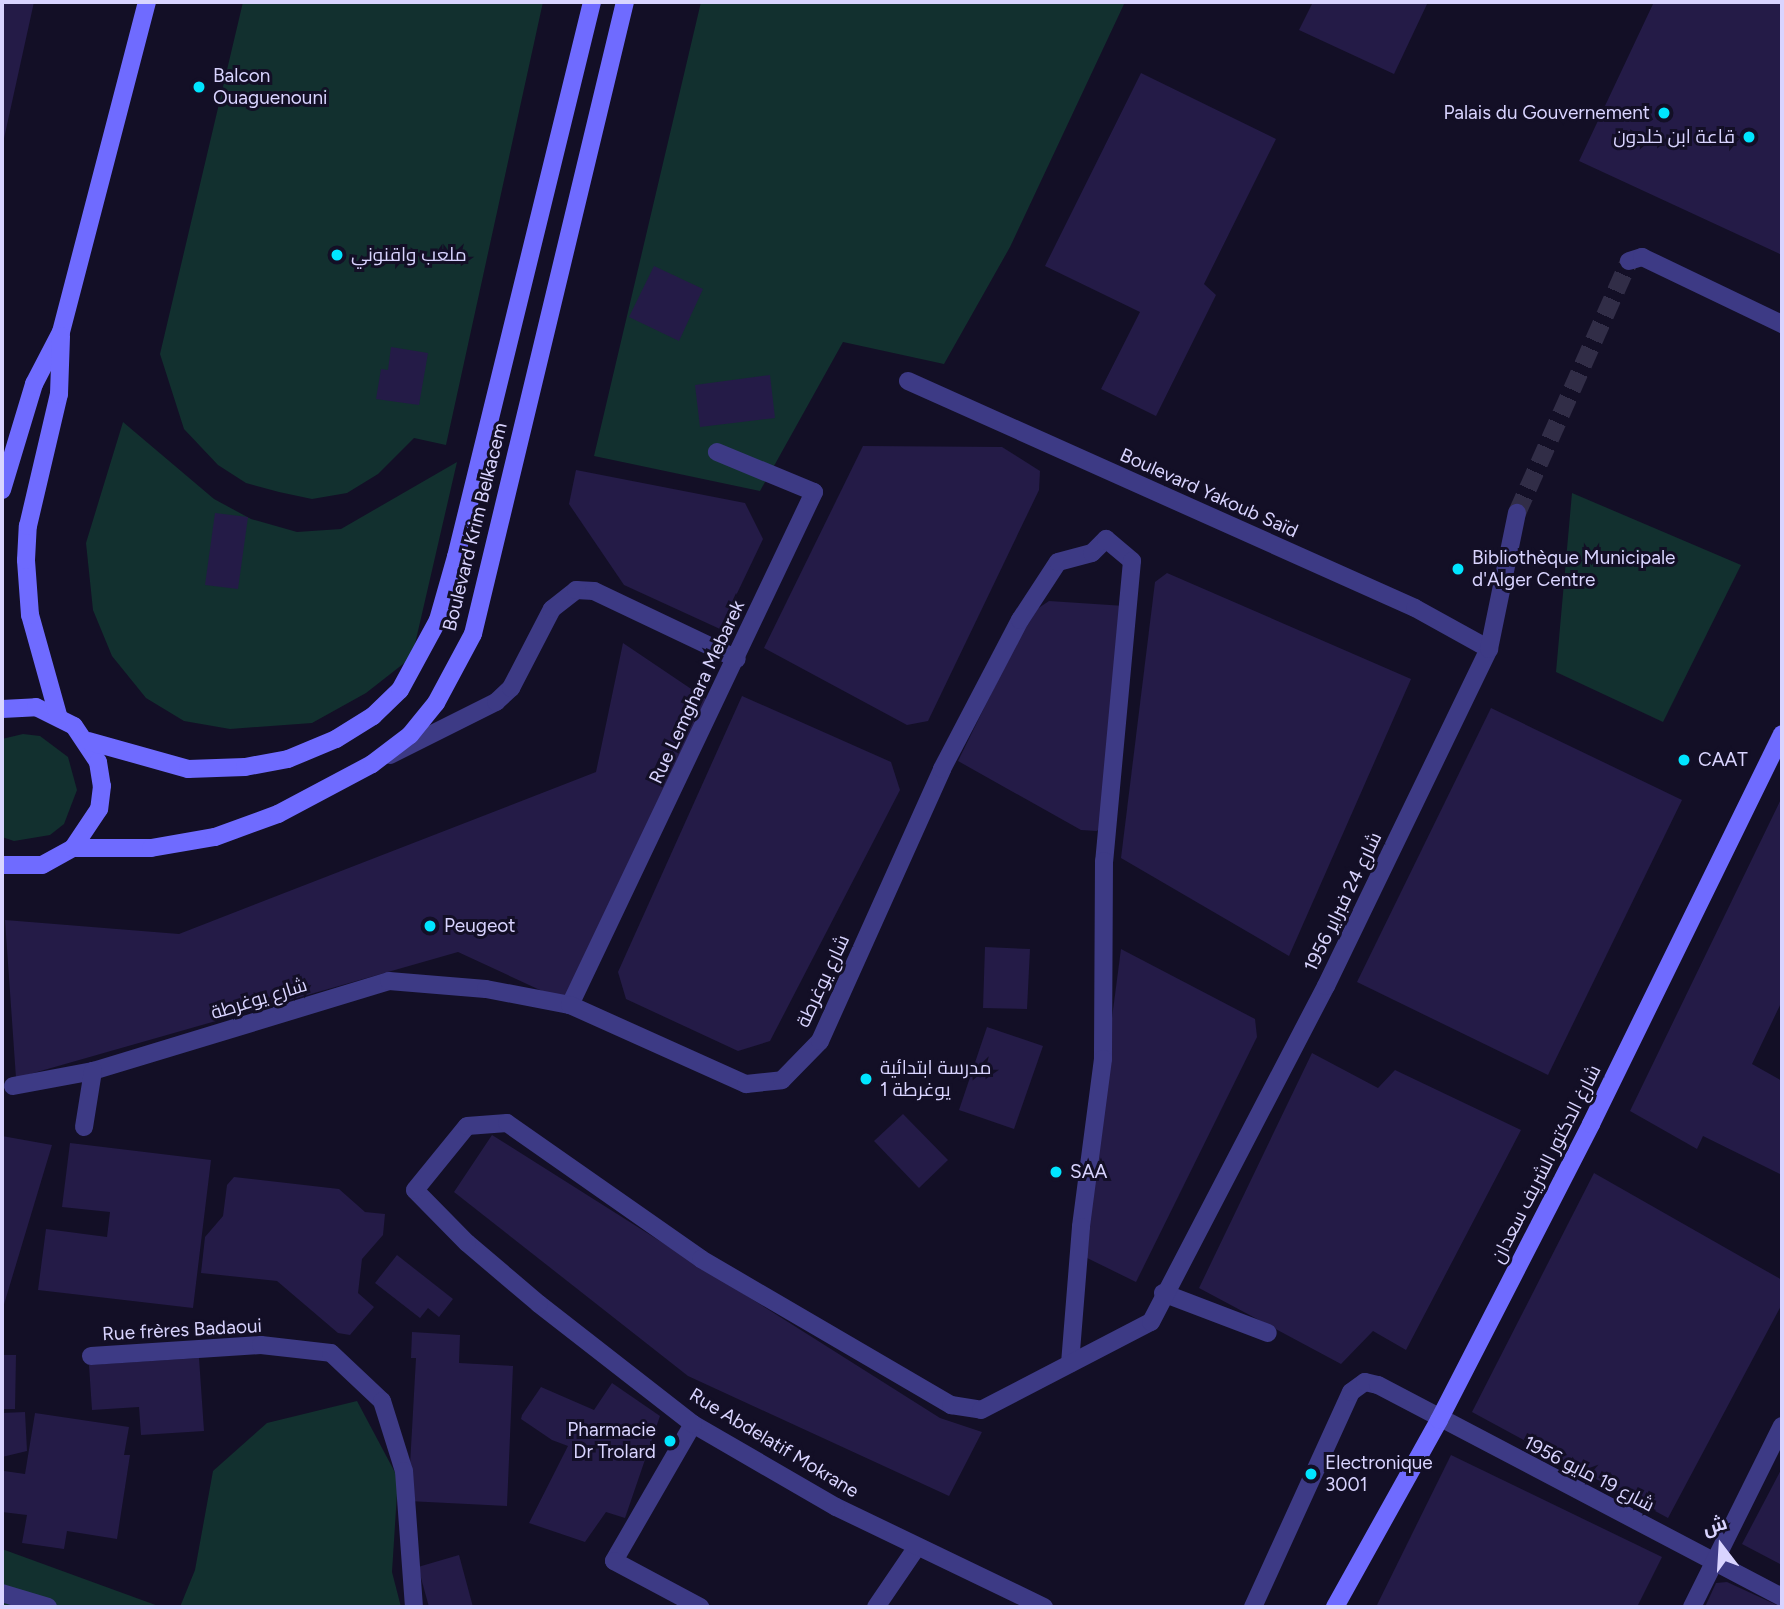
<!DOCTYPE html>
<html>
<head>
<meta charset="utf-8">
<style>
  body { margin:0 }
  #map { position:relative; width:1784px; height:1609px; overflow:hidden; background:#130f26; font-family:Figtree,Cairo,sans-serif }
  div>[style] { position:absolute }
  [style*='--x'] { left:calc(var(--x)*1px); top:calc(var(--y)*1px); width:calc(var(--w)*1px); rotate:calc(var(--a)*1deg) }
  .green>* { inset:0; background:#12302f }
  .building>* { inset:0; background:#241b47 }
  .street-tunnel>* { height:18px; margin-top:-9px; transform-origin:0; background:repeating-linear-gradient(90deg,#312d47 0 18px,transparent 0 27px) }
  .street>* { height:18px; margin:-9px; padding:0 9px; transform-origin:9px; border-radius:9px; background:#3d3a85 }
  .secondary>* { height:18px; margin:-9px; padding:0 9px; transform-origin:9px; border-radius:9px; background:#6f6bff }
  .dots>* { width:19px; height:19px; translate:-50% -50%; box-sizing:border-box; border:4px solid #130f26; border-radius:50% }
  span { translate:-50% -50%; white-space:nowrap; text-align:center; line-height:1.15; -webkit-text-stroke:6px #130f26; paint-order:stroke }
  .poi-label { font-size:19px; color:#d9d4ff }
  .left { translate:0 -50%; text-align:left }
  .right { translate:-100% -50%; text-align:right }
  .street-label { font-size:19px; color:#d9d4ff }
  .frame { position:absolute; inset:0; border:4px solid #d9d4ff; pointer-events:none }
  .north { position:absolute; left:1686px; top:1511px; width:70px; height:70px; -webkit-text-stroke:5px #130f26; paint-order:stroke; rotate:343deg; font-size:19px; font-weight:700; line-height:28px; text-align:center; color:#d9d4ff }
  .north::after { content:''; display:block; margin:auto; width:24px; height:32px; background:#d9d4ff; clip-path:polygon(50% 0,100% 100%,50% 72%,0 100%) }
</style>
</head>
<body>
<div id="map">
  <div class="green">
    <div style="clip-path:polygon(243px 2px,543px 2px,446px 445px,414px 438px,378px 474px,347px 493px,312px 499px,279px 492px,246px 483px,218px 465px,184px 429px,160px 354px)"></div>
    <div style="clip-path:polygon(701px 2px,1125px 2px,1010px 247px,944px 364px,843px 342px,760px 491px,594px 456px)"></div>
    <div style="clip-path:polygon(123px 422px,214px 499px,251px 519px,297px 532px,341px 529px,457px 462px,412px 657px,366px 693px,312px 723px,230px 729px,184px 721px,146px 698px,112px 656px,93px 610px,86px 543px)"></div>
    <div style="clip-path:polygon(1572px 493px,1741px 565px,1663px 722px,1556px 672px)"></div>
    <div style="clip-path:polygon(23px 734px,40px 736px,68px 757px,77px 790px,64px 824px,50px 835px,14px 841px,2px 837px,2px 739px)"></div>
    <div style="clip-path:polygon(357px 1401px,398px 1478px,392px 1572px,401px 1607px,180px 1607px,195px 1570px,213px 1471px,267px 1423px)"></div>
    <div style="clip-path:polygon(2px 1549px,161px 1607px,2px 1607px)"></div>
  </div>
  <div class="building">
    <div style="clip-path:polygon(2px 2px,34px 2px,3px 143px,2px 143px)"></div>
    <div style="clip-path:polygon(1313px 2px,1428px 2px,1394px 74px,1299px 30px)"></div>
    <div style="clip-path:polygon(1648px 2px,1782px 2px,1782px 255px,1579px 161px,1653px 4px)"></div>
    <div style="clip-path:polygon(1141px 73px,1276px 139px,1204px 284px,1216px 295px,1156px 416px,1101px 389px,1140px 312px,1045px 266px)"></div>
    <div style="clip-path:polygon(654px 266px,703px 289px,679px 341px,629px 317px)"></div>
    <div style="clip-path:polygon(391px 347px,428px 353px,419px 405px,376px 399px,381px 369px,388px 370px)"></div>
    <div style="clip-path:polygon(770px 375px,775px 418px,700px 427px,695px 385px)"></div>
    <div style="clip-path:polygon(863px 446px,1002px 447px,1040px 471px,1039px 490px,928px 721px,907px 725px,764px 648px)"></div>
    <div style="clip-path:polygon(576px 470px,745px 503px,763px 539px,720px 629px,624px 585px,569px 504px)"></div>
    <div style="clip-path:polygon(215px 513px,248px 517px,238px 589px,205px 585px)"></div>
    <div style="clip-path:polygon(1167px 573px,1411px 679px,1289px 956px,1121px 858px,1155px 582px)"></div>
    <div style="clip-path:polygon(1049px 601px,1125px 606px,1106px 822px,1097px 831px,1081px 830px,958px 761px,1031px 613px)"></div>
    <div style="clip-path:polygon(623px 643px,712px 703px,568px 1003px,458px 952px,16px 1078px,5px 920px,179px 934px,596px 772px)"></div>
    <div style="clip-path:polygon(742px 696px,891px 762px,900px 790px,770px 1041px,738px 1051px,626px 999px,618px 972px)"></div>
    <div style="clip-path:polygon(1491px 708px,1682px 800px,1548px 1075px,1357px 982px)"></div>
    <div style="clip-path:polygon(1782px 797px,1782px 1001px,1752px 1064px,1782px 1081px,1782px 1175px,1703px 1136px,1697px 1149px,1630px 1111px)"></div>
    <div style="clip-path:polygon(985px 947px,1030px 949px,1027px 1009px,983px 1008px)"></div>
    <div style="clip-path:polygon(1121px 949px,1255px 1019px,1257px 1037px,1136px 1282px,1081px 1255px)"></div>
    <div style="clip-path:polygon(987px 1027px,1043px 1046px,1014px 1129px,959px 1110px)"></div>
    <div style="clip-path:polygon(1312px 1053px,1378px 1088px,1395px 1070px,1521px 1130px,1406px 1350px,1373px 1331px,1341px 1364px,1199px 1288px)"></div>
    <div style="clip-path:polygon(903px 1114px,948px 1160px,919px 1188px,874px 1141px)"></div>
    <div style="clip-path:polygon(492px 1135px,940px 1418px,982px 1432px,949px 1496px,688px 1376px,454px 1192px)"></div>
    <div style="clip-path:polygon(2px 1136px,52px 1145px,2px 1311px)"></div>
    <div style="clip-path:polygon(70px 1143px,211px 1160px,193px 1308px,38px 1290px,46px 1229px,107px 1237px,110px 1212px,62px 1207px)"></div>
    <div style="clip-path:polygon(1594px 1173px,1782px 1280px,1782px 1304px,1668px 1518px,1472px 1412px)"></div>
    <div style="clip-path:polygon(234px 1177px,339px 1189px,365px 1212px,385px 1214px,383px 1235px,362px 1259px,358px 1293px,374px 1307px,350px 1335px,338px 1333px,277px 1281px,201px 1273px,205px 1237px,223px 1216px,227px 1185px)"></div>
    <div style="clip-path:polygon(397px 1255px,453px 1299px,439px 1317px,428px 1308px,420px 1318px,375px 1283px)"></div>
    <div style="clip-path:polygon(412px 1332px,460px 1335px,459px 1363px,513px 1366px,507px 1506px,408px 1501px,416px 1358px,411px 1358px)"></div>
    <div style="clip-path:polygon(2px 1355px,16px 1355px,15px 1409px,2px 1409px)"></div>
    <div style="clip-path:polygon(199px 1358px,204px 1431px,141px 1435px,139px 1407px,92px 1410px,89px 1365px)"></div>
    <div style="clip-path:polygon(612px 1383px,660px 1416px,625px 1518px,606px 1512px,585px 1542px,529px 1523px,568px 1446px,552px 1440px,521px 1419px,522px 1415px,541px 1387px,594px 1410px)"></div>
    <div style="clip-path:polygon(25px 1412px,27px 1451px,2px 1457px,2px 1413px)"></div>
    <div style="clip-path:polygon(35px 1413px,129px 1427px,124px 1455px,130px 1455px,117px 1539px,67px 1531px,64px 1549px,22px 1543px,27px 1515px,2px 1512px,4px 1471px,25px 1474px)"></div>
    <div style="clip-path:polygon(1451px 1455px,1662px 1557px,1637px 1607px,1376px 1607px)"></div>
    <div style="clip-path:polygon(1782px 1468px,1782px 1565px,1742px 1544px)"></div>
    <div style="clip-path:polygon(459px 1555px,473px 1607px,429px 1607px,418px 1567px)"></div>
    <div style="clip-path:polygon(1727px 1582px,1781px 1607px,1705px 1607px,1716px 1583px)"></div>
  </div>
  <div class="street-tunnel">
    <div style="--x:1517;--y:513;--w:276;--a:-66"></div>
  </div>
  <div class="street">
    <div style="--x:1629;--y:261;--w:14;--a:-17"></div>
    <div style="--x:1642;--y:257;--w:155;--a:25.6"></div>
    <div style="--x:908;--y:381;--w:555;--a:24.12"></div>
    <div style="--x:1415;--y:608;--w:85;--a:29"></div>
    <div style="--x:390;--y:755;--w:119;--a:-26.6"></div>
    <div style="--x:496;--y:702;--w:21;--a:-43"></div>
    <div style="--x:511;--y:688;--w:89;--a:-62.6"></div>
    <div style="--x:552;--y:609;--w:31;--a:-38"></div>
    <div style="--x:576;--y:590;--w:18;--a:3"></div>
    <div style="--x:594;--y:591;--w:158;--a:25.4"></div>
    <div style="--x:570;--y:1005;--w:568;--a:-64.56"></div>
    <div style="--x:814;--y:492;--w:105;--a:-157.6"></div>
    <div style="--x:13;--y:1086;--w:81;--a:-10.6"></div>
    <div style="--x:93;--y:1071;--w:309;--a:-16.9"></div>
    <div style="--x:389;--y:981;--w:97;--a:4.7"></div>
    <div style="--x:486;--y:989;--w:86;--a:10.8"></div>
    <div style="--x:570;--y:1005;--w:193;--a:24.2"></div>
    <div style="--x:746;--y:1084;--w:36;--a:-6"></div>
    <div style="--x:782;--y:1080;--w:54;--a:-45.7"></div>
    <div style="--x:820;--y:1041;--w:298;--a:-65.8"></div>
    <div style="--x:942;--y:769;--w:168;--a:-62.4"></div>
    <div style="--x:1020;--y:620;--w:69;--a:-56.8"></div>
    <div style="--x:1058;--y:562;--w:35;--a:-15"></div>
    <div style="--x:1092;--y:553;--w:20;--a:-45"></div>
    <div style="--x:1106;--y:539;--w:34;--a:40"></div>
    <div style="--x:1132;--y:561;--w:301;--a:95.3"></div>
    <div style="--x:1104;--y:861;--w:198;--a:90.3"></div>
    <div style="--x:1103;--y:1059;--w:169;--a:97.5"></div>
    <div style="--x:1081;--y:1227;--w:137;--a:94.6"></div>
    <div style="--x:84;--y:1127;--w:57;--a:-80.9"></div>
    <div style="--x:1163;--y:1293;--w:112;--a:20.9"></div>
    <div style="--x:91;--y:1356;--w:170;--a:-3.7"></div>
    <div style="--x:261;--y:1345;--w:70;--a:6.5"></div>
    <div style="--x:331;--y:1353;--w:70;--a:43.3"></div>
    <div style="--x:382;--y:1401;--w:73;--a:72.6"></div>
    <div style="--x:404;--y:1471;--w:136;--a:85.8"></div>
    <div style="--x:693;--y:1424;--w:158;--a:120"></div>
    <div style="--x:614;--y:1561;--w:98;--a:28.1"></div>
    <div style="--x:2;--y:1593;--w:48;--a:16.9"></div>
    <div style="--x:876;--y:1607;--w:73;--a:-55.7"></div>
    <div style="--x:1044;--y:1607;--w:231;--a:-154.3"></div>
    <div style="--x:836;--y:1507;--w:165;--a:-149.9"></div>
    <div style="--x:693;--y:1424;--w:195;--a:-142.1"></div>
    <div style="--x:539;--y:1304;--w:94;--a:-139.7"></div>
    <div style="--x:467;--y:1243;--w:74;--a:-134.5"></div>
    <div style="--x:415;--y:1190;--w:82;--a:-50.9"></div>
    <div style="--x:467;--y:1126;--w:40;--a:-4.3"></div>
    <div style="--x:507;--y:1123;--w:237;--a:35"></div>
    <div style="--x:701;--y:1259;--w:290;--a:30.3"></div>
    <div style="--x:951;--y:1405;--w:30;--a:9"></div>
    <div style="--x:981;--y:1410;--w:191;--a:-27.4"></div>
    <div style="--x:1151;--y:1322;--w:379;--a:-62.5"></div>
    <div style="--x:1326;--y:986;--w:374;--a:-64.2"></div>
    <div style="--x:1489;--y:649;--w:139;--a:-78.4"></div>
    <div style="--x:1253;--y:1607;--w:236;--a:-65.5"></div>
    <div style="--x:1351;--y:1392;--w:17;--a:-36"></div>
    <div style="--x:1365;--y:1382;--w:13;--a:13"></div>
    <div style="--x:1378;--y:1385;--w:456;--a:27.7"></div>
    <div style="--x:1692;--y:1607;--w:202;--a:-63.6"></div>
  </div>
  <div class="secondary">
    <div style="--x:2;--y:490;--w:111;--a:-73.2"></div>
    <div style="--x:34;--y:384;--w:59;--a:-62.6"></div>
    <div style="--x:61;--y:332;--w:341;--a:-75.4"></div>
    <div style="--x:2;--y:709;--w:34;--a:-3"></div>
    <div style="--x:36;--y:707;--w:42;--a:26.6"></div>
    <div style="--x:74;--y:726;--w:43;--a:56.3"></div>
    <div style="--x:98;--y:762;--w:24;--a:81"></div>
    <div style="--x:102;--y:786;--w:23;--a:97"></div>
    <div style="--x:99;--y:809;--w:47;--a:123.7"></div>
    <div style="--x:73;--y:848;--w:35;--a:151"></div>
    <div style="--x:42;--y:865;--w:40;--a:180"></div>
    <div style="--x:58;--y:715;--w:104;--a:-105.6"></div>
    <div style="--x:30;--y:615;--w:55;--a:-94.2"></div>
    <div style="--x:26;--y:560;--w:34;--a:-87"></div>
    <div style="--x:28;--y:526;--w:136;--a:-76.8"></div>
    <div style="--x:59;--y:394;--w:58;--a:-88"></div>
    <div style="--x:88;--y:741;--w:104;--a:15.6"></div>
    <div style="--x:188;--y:769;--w:57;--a:-2"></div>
    <div style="--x:245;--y:767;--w:44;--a:-10.5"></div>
    <div style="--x:288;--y:759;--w:52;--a:-22.6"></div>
    <div style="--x:336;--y:739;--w:44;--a:-31.9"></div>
    <div style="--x:373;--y:716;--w:37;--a:-44"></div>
    <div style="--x:400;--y:690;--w:80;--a:-61.5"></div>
    <div style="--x:438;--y:620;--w:66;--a:-74.1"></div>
    <div style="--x:456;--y:557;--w:571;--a:-76.23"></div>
    <div style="--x:73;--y:848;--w:78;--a:0"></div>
    <div style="--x:151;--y:848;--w:65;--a:-9.8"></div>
    <div style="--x:215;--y:837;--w:67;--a:-20.1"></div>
    <div style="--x:278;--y:814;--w:106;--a:-28"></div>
    <div style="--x:372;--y:764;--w:48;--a:-37.3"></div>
    <div style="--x:410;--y:735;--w:41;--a:-50.9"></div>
    <div style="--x:436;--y:703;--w:78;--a:-61.8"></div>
    <div style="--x:473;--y:634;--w:650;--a:-76.48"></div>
    <div style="--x:1335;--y:1607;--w:214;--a:-60.9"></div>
    <div style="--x:1439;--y:1420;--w:333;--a:-62.8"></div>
    <div style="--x:1591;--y:1124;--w:434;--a:-63.9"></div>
  </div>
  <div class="dots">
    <div style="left:199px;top:87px;background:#00e5ff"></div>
    <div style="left:1664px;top:113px;background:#00e5ff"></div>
    <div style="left:1749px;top:137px;background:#00e5ff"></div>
    <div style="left:337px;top:255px;background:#00e5ff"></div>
    <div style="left:1458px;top:569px;background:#00e5ff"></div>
    <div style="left:1684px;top:760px;background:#00e5ff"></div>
    <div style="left:430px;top:926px;background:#00e5ff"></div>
    <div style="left:866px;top:1079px;background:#00e5ff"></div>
    <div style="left:1056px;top:1172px;background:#00e5ff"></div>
    <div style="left:670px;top:1441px;background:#00e5ff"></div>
    <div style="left:1311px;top:1474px;background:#00e5ff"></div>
  </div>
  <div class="poi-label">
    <span class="left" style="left:213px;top:87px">Balcon<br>Ouaguenouni</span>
    <span class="right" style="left:1650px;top:113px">Palais du Gouvernement</span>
    <span class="right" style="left:1735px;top:137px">قاعة ابن خلدون</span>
    <span class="left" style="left:351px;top:255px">ملعب واقنوني</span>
    <span class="left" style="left:1472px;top:569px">Bibliothèque Municipale<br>d'Alger Centre</span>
    <span class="left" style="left:1698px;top:760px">CAAT</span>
    <span class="left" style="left:444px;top:926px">Peugeot</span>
    <span class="left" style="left:880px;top:1079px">مدرسة ابتدائية<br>يوغرطة 1</span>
    <span class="left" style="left:1070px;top:1172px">SAA</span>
    <span class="right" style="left:656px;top:1441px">Pharmacie<br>Dr Trolard</span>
    <span class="left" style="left:1325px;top:1474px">Electronique<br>3001</span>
  </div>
  <div class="street-label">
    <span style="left:1209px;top:493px;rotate:24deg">Boulevard Yakoub Saïd</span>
    <span style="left:475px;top:527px;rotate:-76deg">Boulevard Krim Belkacem</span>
    <span style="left:697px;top:692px;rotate:-65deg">Rue Lemghara Mebarek</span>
    <span style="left:1343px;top:902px;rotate:-64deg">شارع 24 فبراير 1956</span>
    <span style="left:823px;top:981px;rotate:-65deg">شارع يوغرطة</span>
    <span style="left:259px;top:999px;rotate:-17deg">شارع يوغرطة</span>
    <span style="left:1546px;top:1164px;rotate:-63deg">شارغ الدكتور الشريف سعدان</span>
    <span style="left:182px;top:1330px;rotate:-3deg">Rue frères Badaoui</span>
    <span style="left:774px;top:1443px;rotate:31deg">Rue Abdelatif Mokrane</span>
    <span style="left:1589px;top:1474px;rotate:27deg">شارع 19 مايو 1956</span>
  </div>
  <div class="frame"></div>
  <div class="north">ش</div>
</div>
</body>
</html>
